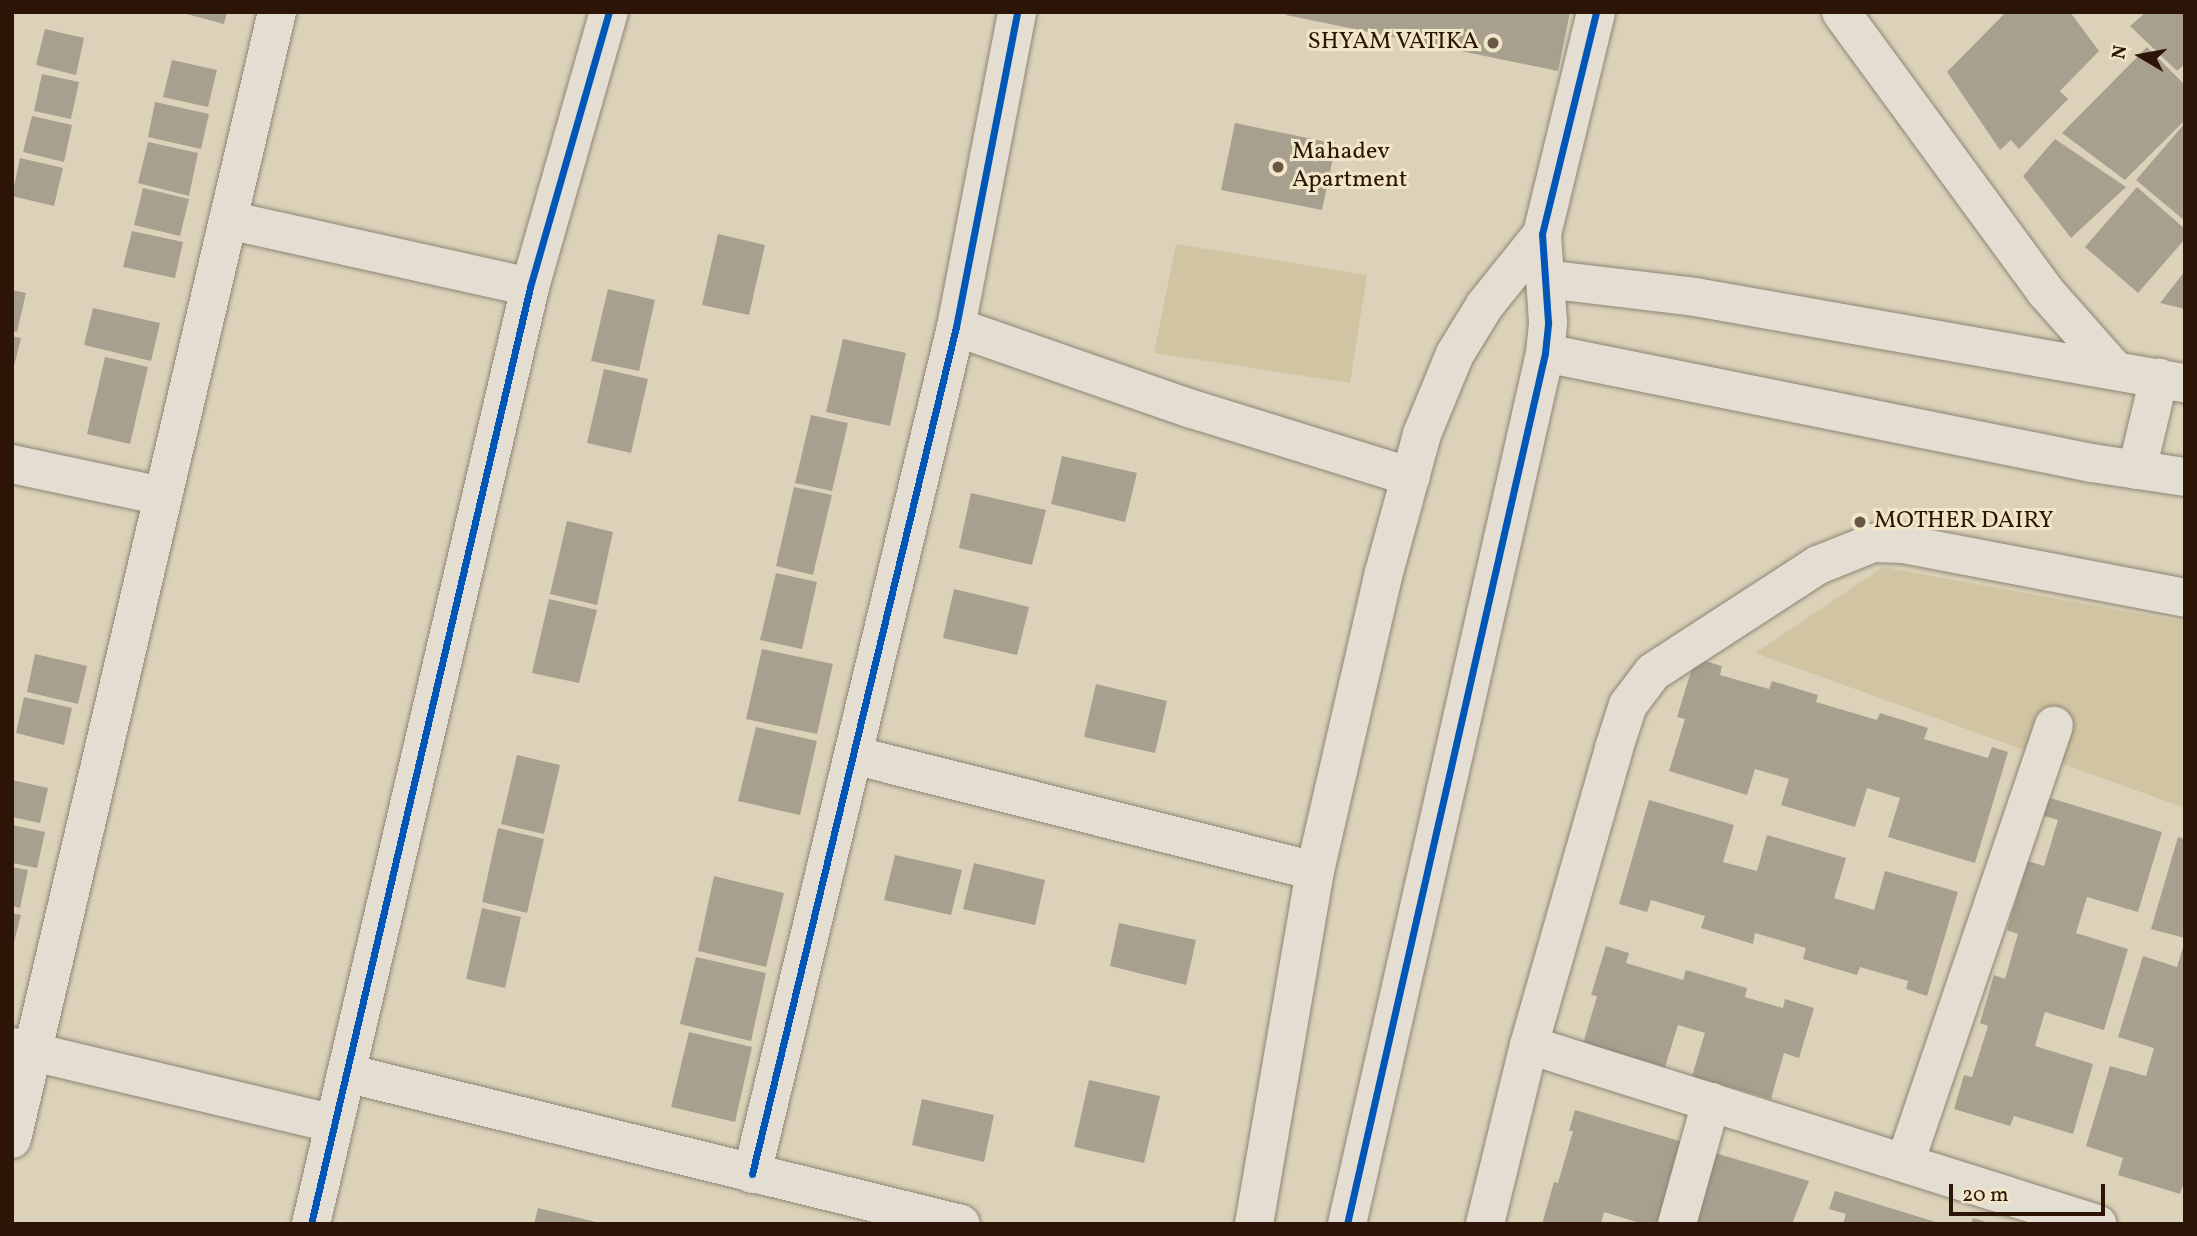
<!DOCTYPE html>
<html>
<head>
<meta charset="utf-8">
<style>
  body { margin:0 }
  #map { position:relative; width:2197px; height:1236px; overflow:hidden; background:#dbd2b9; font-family:Vollkorn,serif }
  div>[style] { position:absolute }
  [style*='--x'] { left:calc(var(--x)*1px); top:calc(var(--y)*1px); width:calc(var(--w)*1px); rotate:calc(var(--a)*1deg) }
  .green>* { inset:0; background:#d1c4a2 }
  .building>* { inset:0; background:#a8a08f }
  .roads { filter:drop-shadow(0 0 2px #8d8575) drop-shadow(0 0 2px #8d8575) }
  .minor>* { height:38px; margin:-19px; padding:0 19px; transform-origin:19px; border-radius:19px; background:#e3ded1 }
  .cycleway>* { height:7px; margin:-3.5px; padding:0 3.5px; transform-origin:3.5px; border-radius:3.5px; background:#0057b8 }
  .dots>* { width:19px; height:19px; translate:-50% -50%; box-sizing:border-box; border:4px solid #f1e6c8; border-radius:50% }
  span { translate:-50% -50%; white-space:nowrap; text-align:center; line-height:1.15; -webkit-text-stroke:6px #f1e6c8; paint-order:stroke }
  .poi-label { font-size:24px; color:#2c1507 }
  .right { translate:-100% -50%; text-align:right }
  .left { translate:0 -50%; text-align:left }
  .frame { position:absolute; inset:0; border:14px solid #2c1507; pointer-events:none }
  .north { position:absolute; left:2106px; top:21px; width:70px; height:70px; -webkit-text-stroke:5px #f1e6c8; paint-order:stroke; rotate:280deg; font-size:19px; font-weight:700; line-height:28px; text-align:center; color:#2c1507 }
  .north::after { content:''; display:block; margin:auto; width:24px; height:32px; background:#2c1507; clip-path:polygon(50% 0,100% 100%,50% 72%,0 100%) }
  .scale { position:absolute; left:1949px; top:1184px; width:156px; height:32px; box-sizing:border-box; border:4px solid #2c1507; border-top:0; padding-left:9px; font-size:21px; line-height:24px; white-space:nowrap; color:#2c1507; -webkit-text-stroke:5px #f1e6c8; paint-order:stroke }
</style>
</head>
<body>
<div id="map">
  <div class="green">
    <div style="clip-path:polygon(1176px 244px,1367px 275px,1350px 383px,1154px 353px)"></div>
    <div style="clip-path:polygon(1883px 567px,2185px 622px,2185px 808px,1755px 653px)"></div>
  </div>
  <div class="building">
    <div style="clip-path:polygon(179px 12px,227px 12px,224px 24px)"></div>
    <div style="clip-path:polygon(1287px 12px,1570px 12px,1558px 71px,1286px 15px)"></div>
    <div style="clip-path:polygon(2006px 12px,2070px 12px,2099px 51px,2060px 91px,2068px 99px,2019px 149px,2011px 140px,2000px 150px,1947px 72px)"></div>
    <div style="clip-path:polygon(2146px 12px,2185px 12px,2185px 64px,2177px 71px,2130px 26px)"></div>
    <div style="clip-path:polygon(45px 29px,84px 38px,76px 75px,36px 65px)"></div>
    <div style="clip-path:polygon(2147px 47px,2185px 85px,2185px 120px,2125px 180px,2062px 133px)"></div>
    <div style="clip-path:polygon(172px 60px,217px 70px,208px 107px,163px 97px)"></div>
    <div style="clip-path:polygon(42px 74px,79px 82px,71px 119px,34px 111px)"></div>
    <div style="clip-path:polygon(155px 102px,209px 114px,201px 149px,148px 137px)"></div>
    <div style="clip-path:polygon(32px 116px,72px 125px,64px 162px,23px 152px)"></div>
    <div style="clip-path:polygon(1235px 123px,1336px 144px,1322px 210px,1221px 190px)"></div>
    <div style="clip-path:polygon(2185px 123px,2185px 221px,2136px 180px)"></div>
    <div style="clip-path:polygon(2055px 139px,2126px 187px,2071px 238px,2023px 176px)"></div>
    <div style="clip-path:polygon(148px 142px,198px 153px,189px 196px,138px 183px)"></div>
    <div style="clip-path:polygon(20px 158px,63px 168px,54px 206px,12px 196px)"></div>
    <div style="clip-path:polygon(2137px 187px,2185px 229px,2185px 239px,2138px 293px,2085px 247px)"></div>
    <div style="clip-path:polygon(143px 188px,189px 199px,180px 236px,134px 225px)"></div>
    <div style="clip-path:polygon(132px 231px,183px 242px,175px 278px,123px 267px)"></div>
    <div style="clip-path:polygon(718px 234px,765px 245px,749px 315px,702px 305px)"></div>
    <div style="clip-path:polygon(2185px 271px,2185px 309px,2160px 303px)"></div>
    <div style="clip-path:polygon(608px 289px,655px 300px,639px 371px,591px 361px)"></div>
    <div style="clip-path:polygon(12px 290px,26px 293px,17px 332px,12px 331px)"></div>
    <div style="clip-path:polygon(93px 308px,160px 323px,151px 361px,84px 345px)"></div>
    <div style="clip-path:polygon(12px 336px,21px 338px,13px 370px,12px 370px)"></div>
    <div style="clip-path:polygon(843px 339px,906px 353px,890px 426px,826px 412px)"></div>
    <div style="clip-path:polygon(105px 357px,148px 367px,130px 444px,87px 434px)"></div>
    <div style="clip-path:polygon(604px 369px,648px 379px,631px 453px,587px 443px)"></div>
    <div style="clip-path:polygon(811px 415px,848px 423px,832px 491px,795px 483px)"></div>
    <div style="clip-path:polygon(1062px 456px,1137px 473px,1125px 522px,1051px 504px)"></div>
    <div style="clip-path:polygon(794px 487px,832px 495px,813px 575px,776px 566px)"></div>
    <div style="clip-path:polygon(971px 493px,1046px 510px,1032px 565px,959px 548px)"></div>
    <div style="clip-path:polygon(567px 521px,613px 532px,597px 605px,550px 594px)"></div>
    <div style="clip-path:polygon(776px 573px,817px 582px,802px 649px,760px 640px)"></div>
    <div style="clip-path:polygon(954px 589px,1029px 607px,1017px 655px,943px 638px)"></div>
    <div style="clip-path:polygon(549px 599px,597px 610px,579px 683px,532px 673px)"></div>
    <div style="clip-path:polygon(762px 649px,833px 664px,817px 734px,746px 719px)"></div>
    <div style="clip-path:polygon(35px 654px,87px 666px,78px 704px,27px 692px)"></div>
    <div style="clip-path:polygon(1695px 658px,1722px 666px,1720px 675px,1769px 689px,1772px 681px,1818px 695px,1816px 702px,1877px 720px,1880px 713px,1928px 728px,1924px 739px,1988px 758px,1992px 747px,2008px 752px,1975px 863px,1888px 837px,1900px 798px,1867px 788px,1855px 827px,1781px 805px,1789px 779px,1755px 769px,1747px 795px,1669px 771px,1685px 719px,1677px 717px)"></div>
    <div style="clip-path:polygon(1096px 684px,1167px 701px,1155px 753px,1084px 737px)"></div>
    <div style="clip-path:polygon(24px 697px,72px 708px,64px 745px,16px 733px)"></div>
    <div style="clip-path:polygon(756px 727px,817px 741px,800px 815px,738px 801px)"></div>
    <div style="clip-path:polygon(517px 755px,560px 765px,544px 834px,501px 824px)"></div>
    <div style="clip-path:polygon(12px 780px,48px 788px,40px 823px,12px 817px)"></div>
    <div style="clip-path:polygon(2047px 797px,2162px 832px,2138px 912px,2087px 897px,2076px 933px,2128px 949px,2104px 1030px,2045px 1012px,2035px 1046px,2093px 1064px,2073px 1134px,2014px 1116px,2010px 1126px,1954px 1109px,1964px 1075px,1972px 1077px,1988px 1026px,1980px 1023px,1994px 975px,2005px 979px,2018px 934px,2007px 930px,2028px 861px,2044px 866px,2058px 820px,2041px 815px)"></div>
    <div style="clip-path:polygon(1649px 800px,1734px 825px,1723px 862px,1757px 871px,1767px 835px,1846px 858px,1834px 898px,1874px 910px,1885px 871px,1958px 892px,1927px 996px,1906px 989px,1908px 981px,1860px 967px,1857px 975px,1803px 959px,1806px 948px,1755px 933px,1753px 944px,1701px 928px,1705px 916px,1651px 900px,1647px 912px,1619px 904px)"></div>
    <div style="clip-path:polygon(12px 825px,45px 832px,37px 868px,12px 863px)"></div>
    <div style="clip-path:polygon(498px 828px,544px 839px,527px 913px,482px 902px)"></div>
    <div style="clip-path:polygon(2178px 837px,2185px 839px,2185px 938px,2151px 929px)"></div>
    <div style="clip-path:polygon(895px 855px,962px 870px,951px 915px,884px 900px)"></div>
    <div style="clip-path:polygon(974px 863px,1045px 880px,1035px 925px,963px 909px)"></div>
    <div style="clip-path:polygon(12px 867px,28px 870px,20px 908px,12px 906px)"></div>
    <div style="clip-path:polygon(714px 876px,784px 893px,766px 967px,698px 951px)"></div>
    <div style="clip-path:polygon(482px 908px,521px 917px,505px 988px,466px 979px)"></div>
    <div style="clip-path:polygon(12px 913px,21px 915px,13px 946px,12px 946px)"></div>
    <div style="clip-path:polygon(1119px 923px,1196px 940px,1186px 985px,1110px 966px)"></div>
    <div style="clip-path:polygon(2184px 944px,2185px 1179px,2180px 1194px,2118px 1175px,2123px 1158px,2086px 1146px,2110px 1066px,2146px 1076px,2154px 1048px,2118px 1037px,2143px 956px,2177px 967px)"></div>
    <div style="clip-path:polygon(1606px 946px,1629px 953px,1626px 963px,1683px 980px,1686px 970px,1747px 988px,1745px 997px,1783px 1008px,1785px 999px,1814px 1008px,1799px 1058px,1784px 1053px,1771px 1099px,1692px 1076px,1705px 1033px,1678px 1025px,1665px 1067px,1583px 1044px,1597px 996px,1591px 995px)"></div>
    <div style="clip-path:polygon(696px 957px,766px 973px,751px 1041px,680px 1024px)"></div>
    <div style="clip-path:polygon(689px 1032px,752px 1047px,735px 1122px,671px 1107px)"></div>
    <div style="clip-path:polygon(1089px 1080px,1160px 1096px,1144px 1163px,1074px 1147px)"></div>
    <div style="clip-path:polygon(922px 1099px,994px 1115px,984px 1162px,912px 1145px)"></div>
    <div style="clip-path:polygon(1575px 1110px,1686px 1143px,1662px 1224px,1643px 1224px,1604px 1212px,1601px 1224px,1542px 1224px,1554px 1182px,1558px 1183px,1573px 1131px,1569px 1131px)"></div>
    <div style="clip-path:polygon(1715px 1153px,1809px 1181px,1792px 1224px,1693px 1224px)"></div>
    <div style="clip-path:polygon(1835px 1191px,1939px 1223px,1939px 1224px,1843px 1224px,1846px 1214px,1829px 1209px)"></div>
    <div style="clip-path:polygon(538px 1208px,600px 1223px,600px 1224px,534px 1224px)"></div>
    <div style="clip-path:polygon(1973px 1218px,1989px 1223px,1989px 1224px,1971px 1224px)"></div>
  </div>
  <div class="roads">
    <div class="minor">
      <div style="--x:1841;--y:12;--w:346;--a:53.8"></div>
      <div style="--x:2045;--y:291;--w:106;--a:48.5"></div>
      <div style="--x:228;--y:220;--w:309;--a:12.5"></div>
      <div style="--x:1545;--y:279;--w:151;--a:6.8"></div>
      <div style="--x:1695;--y:297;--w:497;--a:10"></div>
      <div style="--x:956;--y:327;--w:250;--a:19.2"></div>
      <div style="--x:1192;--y:409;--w:229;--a:17.2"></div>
      <div style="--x:1545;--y:353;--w:558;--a:11.37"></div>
      <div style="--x:2092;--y:463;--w:94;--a:8.6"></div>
      <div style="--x:12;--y:464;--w:154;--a:12"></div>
      <div style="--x:2137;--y:470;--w:95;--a:-76.6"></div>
      <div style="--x:853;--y:755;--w:476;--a:14.1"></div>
      <div style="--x:1529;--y:1045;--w:596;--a:17.49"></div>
      <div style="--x:12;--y:1047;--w:331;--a:13.4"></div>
      <div style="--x:346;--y:1073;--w:633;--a:13.79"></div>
      <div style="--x:12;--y:1139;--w:1158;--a:-76.77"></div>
      <div style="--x:1905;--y:1163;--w:462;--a:-71.2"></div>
      <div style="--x:752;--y:1174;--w:871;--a:-76.46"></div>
      <div style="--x:956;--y:327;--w:321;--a:-79"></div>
      <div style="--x:311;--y:1224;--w:962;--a:-76.84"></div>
      <div style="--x:530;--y:287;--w:286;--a:-74"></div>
      <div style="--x:1254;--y:1224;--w:358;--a:-80.2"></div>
      <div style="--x:1315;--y:871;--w:303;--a:-77"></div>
      <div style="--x:1383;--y:576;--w:147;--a:-74.6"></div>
      <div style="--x:1422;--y:434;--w:87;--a:-67.6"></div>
      <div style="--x:1455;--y:354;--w:57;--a:-58.5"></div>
      <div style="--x:1485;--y:305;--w:91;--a:-51.2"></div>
      <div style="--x:1347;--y:1224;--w:893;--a:-77.19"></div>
      <div style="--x:1545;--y:353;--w:31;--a:-84"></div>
      <div style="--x:1548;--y:322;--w:88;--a:-93.9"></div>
      <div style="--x:1542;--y:234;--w:228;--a:-76.3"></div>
      <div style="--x:1485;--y:1224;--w:184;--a:-76.2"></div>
      <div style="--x:1529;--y:1045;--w:309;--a:-74"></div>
      <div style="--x:1614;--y:748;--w:45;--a:-72"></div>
      <div style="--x:1628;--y:705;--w:41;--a:-52.9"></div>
      <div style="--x:1653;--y:672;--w:197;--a:-33"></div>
      <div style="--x:1818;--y:565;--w:59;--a:-21.8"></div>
      <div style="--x:1873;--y:543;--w:30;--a:2"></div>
      <div style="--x:1903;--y:544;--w:287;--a:10.8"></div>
      <div style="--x:1677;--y:1224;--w:127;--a:-74.4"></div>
    </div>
  </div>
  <div class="cycleway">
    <div style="--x:752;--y:1174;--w:871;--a:-76.46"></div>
    <div style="--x:956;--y:327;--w:321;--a:-79"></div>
    <div style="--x:311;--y:1224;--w:962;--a:-76.84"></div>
    <div style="--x:530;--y:287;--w:286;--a:-74"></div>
    <div style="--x:1347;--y:1224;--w:893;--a:-77.19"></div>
    <div style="--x:1545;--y:353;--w:31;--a:-84"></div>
    <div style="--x:1548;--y:322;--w:88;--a:-93.9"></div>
    <div style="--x:1542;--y:234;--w:228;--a:-76.3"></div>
  </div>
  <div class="dots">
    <div style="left:1493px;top:43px;background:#695745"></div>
    <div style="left:1278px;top:167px;background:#695745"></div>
    <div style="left:1860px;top:522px;background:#695745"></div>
  </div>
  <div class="poi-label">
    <span class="right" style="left:1479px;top:43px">SHYAM VATIKA</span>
    <span class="left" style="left:1292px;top:167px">Mahadev<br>Apartment</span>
    <span class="left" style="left:1874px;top:522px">MOTHER DAIRY</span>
  </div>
  <div class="frame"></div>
  <div class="north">N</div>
  <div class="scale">20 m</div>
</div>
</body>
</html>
